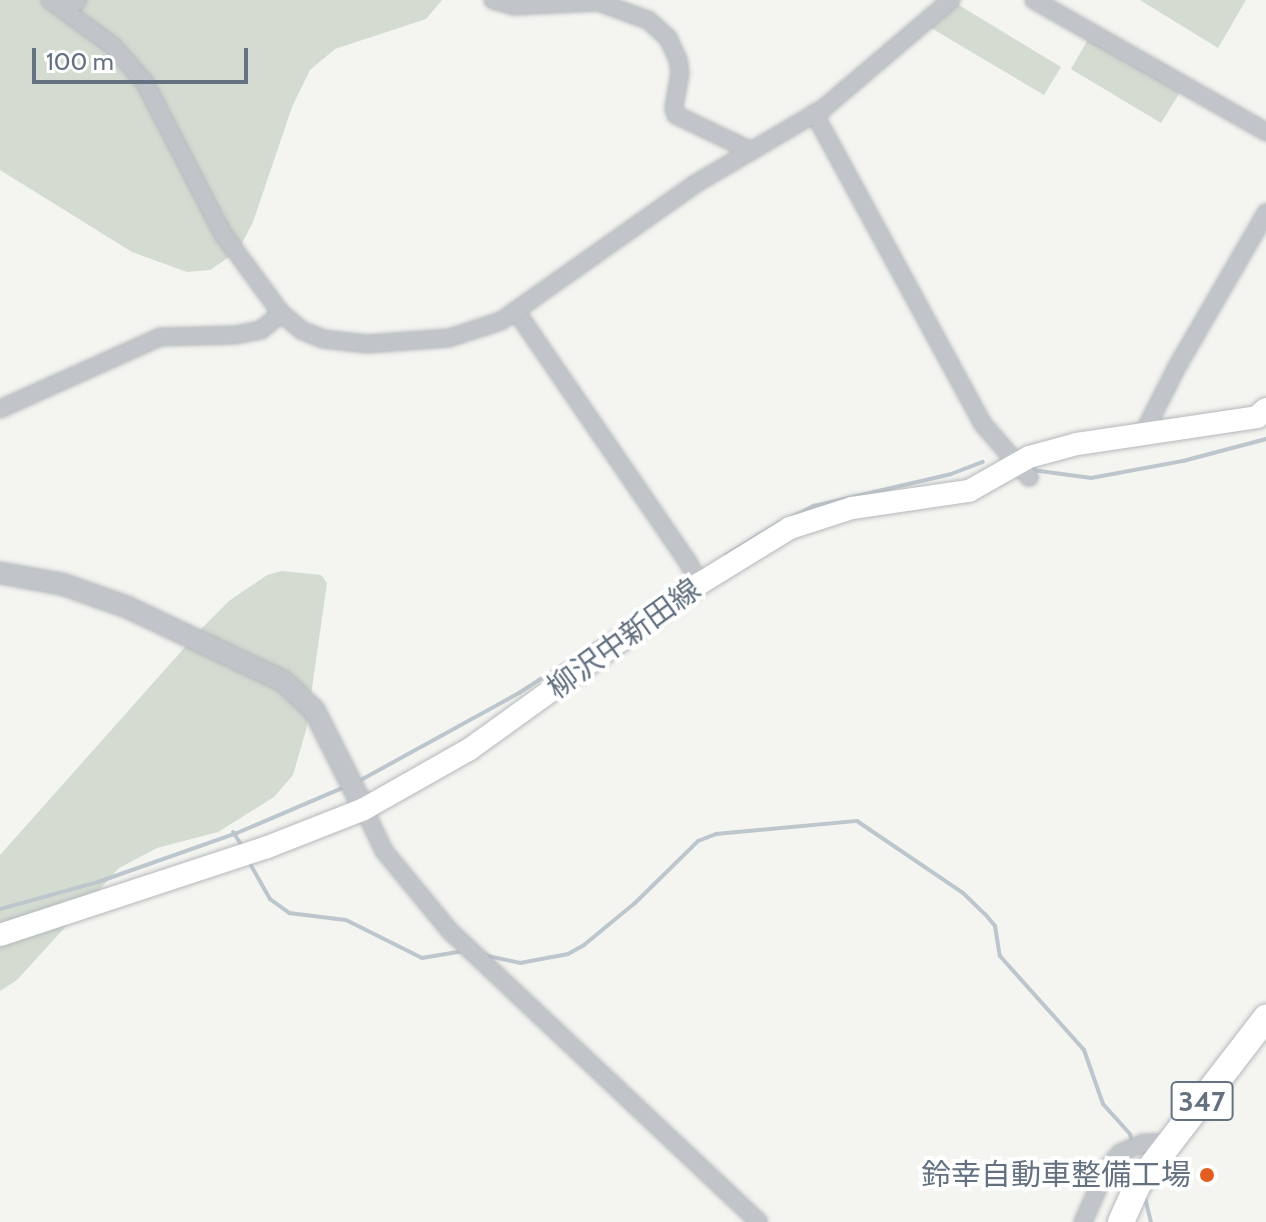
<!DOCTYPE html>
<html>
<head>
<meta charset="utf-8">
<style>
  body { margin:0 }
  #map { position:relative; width:1266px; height:1222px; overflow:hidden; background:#f4f4f0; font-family:Cabin,"Noto Sans JP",sans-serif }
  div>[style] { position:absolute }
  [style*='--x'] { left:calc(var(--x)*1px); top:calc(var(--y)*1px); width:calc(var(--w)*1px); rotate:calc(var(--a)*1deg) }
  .green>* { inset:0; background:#d4dbd1 }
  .stream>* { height:4px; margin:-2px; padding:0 2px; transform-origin:2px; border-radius:2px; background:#bcc6cc }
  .roads { filter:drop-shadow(0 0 2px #b4b8bc) drop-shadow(0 0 2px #b4b8bc) }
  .minor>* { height:16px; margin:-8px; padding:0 8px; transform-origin:8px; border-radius:8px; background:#c1c4c8 }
  .tertiary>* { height:20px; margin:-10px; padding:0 10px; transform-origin:10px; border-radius:10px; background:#c1c4c8 }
  .secondary>* { height:22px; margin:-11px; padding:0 11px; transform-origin:11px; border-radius:11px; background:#fff }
  .trunk>* { height:26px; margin:-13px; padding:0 13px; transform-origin:13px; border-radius:13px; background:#fff }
  .dots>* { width:22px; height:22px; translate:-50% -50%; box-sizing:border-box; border:4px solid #fff; border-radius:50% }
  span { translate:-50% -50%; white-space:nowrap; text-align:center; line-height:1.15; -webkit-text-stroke:8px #fff; paint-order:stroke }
  .shield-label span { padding:2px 6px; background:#fff; border:2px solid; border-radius:6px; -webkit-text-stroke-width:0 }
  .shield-label { font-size:28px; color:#637181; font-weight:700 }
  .street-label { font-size:30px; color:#637181 }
  .poi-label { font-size:30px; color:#637181 }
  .right { translate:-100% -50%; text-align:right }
  .scale { position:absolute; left:32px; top:48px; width:216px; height:36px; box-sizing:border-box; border:4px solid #637181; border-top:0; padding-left:10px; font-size:24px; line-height:28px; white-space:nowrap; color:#637181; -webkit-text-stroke:6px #fff; paint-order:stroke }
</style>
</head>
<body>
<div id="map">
  <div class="green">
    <div style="clip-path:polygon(0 0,442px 0,426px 19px,335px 49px,310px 70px,292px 107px,253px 222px,238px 251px,210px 270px,187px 272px,132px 252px,0 170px)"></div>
    <div style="clip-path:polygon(1140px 0,1246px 0,1218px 48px)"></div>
    <div style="clip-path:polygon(954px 2px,1061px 67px,1044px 95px,926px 25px)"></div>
    <div style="clip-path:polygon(1090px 36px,1182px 89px,1161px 123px,1071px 69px)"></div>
    <div style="clip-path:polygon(282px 571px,321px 575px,327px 583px,306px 730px,293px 775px,274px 797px,218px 832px,157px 848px,119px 868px,17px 980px,0 991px,0 855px,202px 628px,229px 601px,267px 575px)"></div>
  </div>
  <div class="stream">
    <div style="--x:1032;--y:470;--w:60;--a:7.7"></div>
    <div style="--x:1091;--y:478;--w:94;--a:-10.5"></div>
    <div style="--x:1183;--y:461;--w:86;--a:-14.8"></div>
    <div style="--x:792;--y:517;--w:25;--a:-27"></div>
    <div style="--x:814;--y:506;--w:141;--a:-13.1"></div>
    <div style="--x:951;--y:474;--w:34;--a:-21"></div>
    <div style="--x:726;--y:555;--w:63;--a:-31.4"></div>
    <div style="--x:359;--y:781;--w:183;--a:-28.8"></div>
    <div style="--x:519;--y:693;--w:132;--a:-33"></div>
    <div style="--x:233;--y:832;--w:17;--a:57"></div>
    <div style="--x:249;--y:862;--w:43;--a:60.4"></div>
    <div style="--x:270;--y:899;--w:24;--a:36"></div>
    <div style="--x:289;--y:913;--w:57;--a:7"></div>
    <div style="--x:346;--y:920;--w:85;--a:26.6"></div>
    <div style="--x:422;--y:958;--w:42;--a:-9.7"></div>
    <div style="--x:0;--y:909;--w:102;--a:-15.4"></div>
    <div style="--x:98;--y:882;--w:147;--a:-19.4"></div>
    <div style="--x:237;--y:833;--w:120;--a:-23.1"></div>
    <div style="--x:483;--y:955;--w:38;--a:12"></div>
    <div style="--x:520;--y:963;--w:49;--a:-10.6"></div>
    <div style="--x:568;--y:954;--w:18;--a:-29"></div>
    <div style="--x:584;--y:945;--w:66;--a:-39.5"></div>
    <div style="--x:635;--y:903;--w:88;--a:-44.5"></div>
    <div style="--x:698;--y:841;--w:19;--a:-21"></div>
    <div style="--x:716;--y:834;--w:142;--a:-5.3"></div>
    <div style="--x:857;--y:821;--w:128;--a:34.2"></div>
    <div style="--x:963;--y:893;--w:30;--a:44"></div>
    <div style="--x:985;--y:914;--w:16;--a:50"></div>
    <div style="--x:995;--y:926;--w:30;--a:81"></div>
    <div style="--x:1000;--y:956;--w:126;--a:48.2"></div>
    <div style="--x:1084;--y:1050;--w:57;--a:70.6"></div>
    <div style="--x:1103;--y:1104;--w:40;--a:48"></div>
    <div style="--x:1130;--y:1134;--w:9;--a:77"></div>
    <div style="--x:1144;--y:1194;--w:29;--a:76"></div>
  </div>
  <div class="roads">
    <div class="minor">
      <div style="--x:50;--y:0;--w:78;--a:36.1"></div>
      <div style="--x:113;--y:46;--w:49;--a:49.1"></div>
      <div style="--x:145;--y:83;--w:170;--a:62.7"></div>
      <div style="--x:223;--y:234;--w:98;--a:53.7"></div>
      <div style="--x:281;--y:313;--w:26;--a:40"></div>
      <div style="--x:301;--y:330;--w:24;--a:22"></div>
      <div style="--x:323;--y:339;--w:44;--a:6.5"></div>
      <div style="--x:367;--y:344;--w:82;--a:-4.2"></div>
      <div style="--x:449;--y:338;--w:55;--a:-18.1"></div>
      <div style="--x:501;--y:321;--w:237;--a:-35.2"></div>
      <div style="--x:695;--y:184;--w:150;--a:-30.5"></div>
      <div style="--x:824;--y:108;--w:167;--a:-40.4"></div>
      <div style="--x:493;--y:0;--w:22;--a:16"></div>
      <div style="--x:514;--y:6;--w:84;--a:-2.7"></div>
      <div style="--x:598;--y:2;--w:53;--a:19.8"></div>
      <div style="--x:648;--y:20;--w:27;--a:42"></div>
      <div style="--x:668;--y:38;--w:23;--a:65"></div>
      <div style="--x:678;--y:59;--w:14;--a:82"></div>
      <div style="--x:680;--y:73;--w:36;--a:100"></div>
      <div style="--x:674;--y:108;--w:7;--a:74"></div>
      <div style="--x:676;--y:115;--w:83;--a:25.6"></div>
      <div style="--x:1034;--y:0;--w:267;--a:29.6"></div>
      <div style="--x:66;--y:11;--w:16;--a:-43"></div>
      <div style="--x:814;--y:113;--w:353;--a:61.5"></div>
      <div style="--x:982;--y:423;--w:72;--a:49"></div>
      <div style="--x:516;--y:311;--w:306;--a:55.6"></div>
      <div style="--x:689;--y:564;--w:22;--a:63"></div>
      <div style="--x:0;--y:409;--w:175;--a:-24.2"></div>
      <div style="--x:160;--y:337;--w:75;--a:-1.5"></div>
      <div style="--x:235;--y:335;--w:26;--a:-11"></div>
      <div style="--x:261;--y:330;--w:26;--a:-40"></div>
      <div style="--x:1143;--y:434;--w:77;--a:-63.1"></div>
      <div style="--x:1178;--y:365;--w:176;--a:-59.9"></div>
      <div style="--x:364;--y:809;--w:47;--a:64.5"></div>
      <div style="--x:384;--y:851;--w:104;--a:50.5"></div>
      <div style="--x:450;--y:931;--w:424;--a:43.3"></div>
      <div style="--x:1083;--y:1222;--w:59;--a:-66"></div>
      <div style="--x:1107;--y:1168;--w:20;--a:-49"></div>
      <div style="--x:1120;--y:1153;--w:26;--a:-23"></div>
      <div style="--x:1144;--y:1143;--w:25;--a:-2"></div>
    </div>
    <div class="tertiary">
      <div style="--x:0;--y:573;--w:63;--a:10.1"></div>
      <div style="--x:62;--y:584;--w:69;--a:19.5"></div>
      <div style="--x:127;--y:607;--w:173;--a:25.4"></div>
      <div style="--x:283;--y:681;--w:42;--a:43.1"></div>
      <div style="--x:314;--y:710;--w:111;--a:63.2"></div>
    </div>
    <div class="secondary">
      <div style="--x:0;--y:935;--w:279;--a:-18.2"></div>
      <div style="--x:265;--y:848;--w:106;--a:-21.5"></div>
      <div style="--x:364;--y:809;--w:122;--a:-29.5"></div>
      <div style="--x:470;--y:749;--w:282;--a:-35.8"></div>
      <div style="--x:699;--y:584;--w:107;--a:-31.6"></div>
      <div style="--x:790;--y:528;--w:65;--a:-17.9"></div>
      <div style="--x:852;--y:508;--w:118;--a:-8.3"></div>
      <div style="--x:969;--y:491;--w:69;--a:-29.5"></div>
      <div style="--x:1029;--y:457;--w:50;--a:-15.2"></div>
      <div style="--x:1077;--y:444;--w:182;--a:-8.5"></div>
      <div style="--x:1257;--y:417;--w:12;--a:-42"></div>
    </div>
    <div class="trunk">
      <div style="--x:1121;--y:1222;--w:42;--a:-65.9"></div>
      <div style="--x:1138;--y:1184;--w:210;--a:-52.4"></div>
    </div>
  </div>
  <div class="dots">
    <div style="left:1207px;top:1175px;background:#e35d21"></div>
  </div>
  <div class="shield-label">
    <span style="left:1202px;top:1101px">347</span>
  </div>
  <div class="street-label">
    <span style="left:624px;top:639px;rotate:-36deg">柳沢中新田線</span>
  </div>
  <div class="poi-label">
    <span class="right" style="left:1191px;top:1175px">鈴幸自動車整備工場</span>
  </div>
  <div class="scale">100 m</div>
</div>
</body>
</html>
